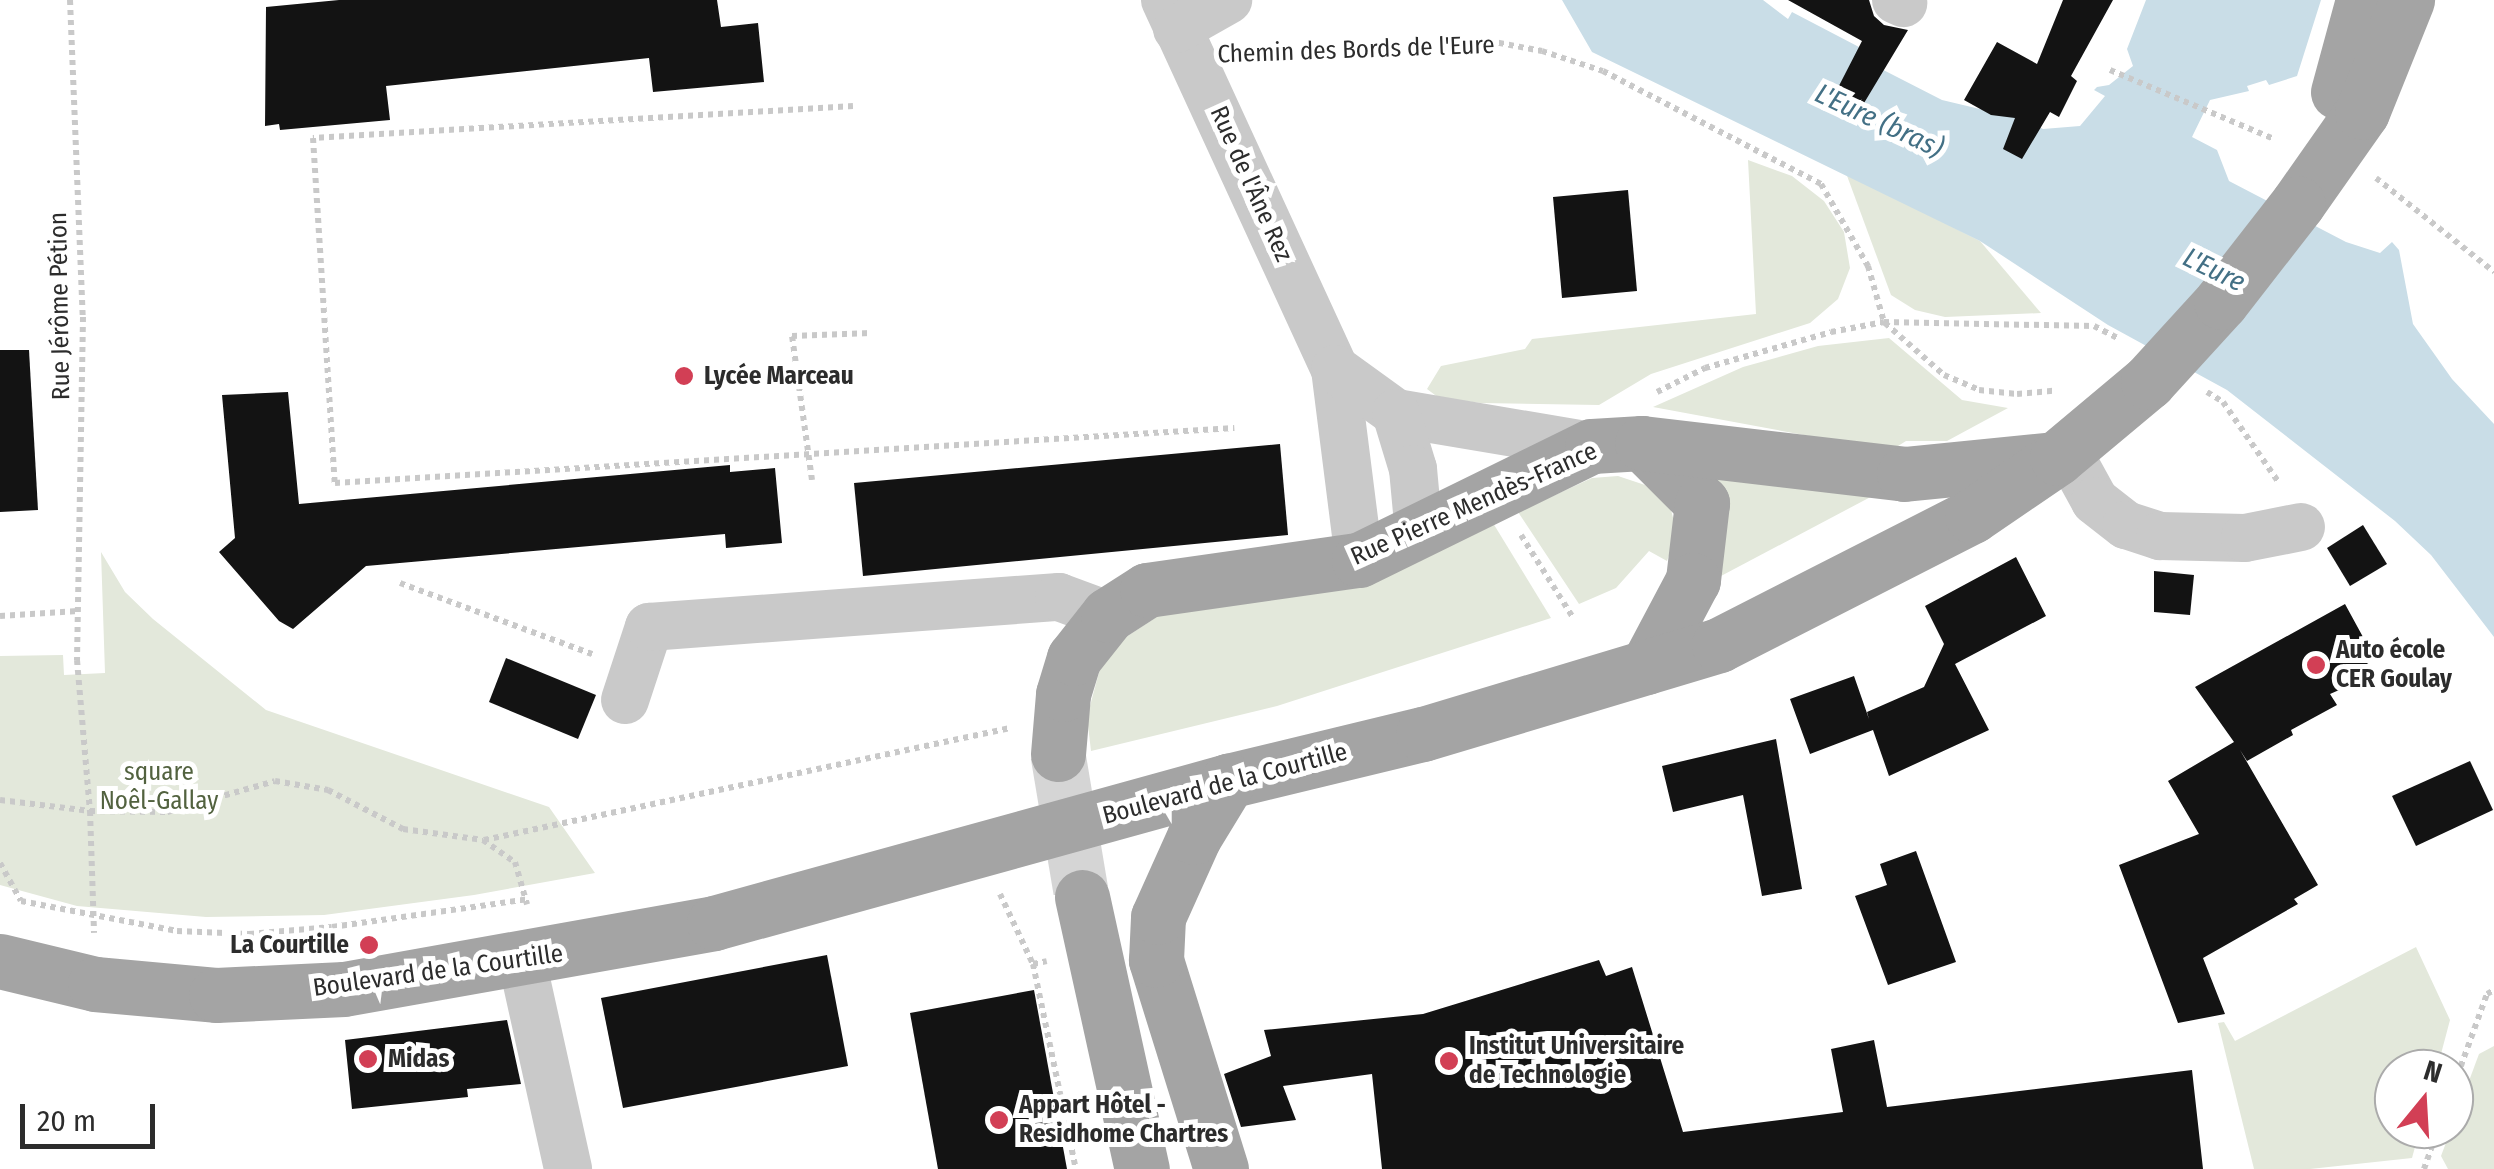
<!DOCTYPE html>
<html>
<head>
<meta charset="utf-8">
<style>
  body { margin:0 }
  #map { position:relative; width:2494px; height:1169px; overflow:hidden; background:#fff; font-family:"Fira Sans Condensed",sans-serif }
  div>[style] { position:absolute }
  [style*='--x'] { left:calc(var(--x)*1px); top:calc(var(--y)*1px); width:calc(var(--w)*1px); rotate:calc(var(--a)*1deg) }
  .green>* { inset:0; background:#e3e8db }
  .water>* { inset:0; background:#c9dde7 }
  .building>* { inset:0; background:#131313 }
  .major-tunnel>* { height:55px; margin-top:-27.5px; transform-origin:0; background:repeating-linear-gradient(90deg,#d5d5d5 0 55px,transparent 0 83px) }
  .path>* { height:6px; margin-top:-3px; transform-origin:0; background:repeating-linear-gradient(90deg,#c9c9c9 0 5px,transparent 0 10px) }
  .minor>* { height:48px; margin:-24px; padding:0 24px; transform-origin:24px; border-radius:24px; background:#c9c9c9 }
  .major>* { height:55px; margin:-27.5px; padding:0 27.5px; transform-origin:27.5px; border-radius:27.5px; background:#a4a4a4 }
  .major-bridge>* { height:55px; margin:-27.5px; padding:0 27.5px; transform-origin:27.5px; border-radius:27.5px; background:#a4a4a4 }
  .dots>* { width:28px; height:28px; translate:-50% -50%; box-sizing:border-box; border:5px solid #fff; border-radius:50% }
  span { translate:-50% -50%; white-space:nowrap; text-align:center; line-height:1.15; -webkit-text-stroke:10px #fff; paint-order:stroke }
  .street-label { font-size:25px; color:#2c2c2c }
  .poi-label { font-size:25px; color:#2c2c2c; font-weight:700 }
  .left { translate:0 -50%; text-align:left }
  .right { translate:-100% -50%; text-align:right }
  .park-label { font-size:25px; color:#52623f }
  .water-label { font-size:28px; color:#437085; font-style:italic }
  .north { position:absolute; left:2374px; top:1049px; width:100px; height:100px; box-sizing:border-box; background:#fff; border:2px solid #ababab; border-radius:50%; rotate:18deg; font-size:28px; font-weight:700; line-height:40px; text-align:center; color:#2c2c2c }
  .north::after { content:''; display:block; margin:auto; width:35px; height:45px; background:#d23f55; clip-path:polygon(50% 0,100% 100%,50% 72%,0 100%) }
  .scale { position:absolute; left:20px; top:1104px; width:135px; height:45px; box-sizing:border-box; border:5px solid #2c2c2c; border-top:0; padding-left:12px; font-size:30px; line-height:35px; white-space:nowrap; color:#2c2c2c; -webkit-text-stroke:8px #fff; paint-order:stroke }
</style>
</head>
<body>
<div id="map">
  <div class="green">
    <div style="clip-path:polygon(1748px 160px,1792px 176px,1824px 201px,1844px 232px,1850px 268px,1838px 299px,1810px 323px,1651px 374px,1599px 405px,1481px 403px,1439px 398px,1427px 389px,1441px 366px,1525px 349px,1532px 339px,1756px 314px)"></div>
    <div style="clip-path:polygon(1846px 173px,1980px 241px,2041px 313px,1945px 317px,1915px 310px,1891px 295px)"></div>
    <div style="clip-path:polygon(1889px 338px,1962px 400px,2008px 408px,1947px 441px,1906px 441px,1890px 451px,1653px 407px,1743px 367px,1818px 346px)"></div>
    <div style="clip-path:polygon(1695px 472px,1880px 492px,1721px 576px,1710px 569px)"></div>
    <div style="clip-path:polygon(1618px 476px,1645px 485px,1670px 506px,1677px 533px,1667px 561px,1649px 551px,1616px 588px,1579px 604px,1518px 512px,1592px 478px)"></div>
    <div style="clip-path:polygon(1493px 523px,1551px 618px,1277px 706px,1091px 751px,1087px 717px,1101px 665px,1126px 637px,1161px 614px)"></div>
    <div style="clip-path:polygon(101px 552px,125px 592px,153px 619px,266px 710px,549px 807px,595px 873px,474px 895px,324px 915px,206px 917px,77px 906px,0 885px,0 656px,63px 655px,64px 675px,105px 673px)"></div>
    <div style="clip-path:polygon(2416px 947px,2450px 1020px,2437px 1069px,2394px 1069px,2394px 1129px,2420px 1129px,2412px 1158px,2310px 1169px,2254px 1169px,2218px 1023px,2224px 1022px,2235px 1041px)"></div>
    <div style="clip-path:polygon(2494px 1046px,2494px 1169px,2448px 1169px,2441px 1156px,2479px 1054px)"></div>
  </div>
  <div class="water">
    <div style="clip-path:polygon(1562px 0,1763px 0,1788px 19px,1792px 12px,1859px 47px,1856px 56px,1942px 100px,2026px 120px,2043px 129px,2080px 126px,2105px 96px,2094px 90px,2097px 87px,2109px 85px,2133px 66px,2127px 49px,2146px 0,2321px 0,2297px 76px,2269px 85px,2266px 80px,2247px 86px,2249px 91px,2210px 100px,2192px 137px,2217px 150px,2229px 181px,2346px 242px,2380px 253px,2392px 242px,2399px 250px,2413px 324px,2452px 379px,2494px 424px,2494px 637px,2431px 555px,2395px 521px,2227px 390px,2108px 325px,1980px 241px,1592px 52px)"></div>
  </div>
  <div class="building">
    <div style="clip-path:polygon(339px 0,717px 0,721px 27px,758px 23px,764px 82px,653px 92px,649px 58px,386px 86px,390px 120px,280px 130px,279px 124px,265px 126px,266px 7px)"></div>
    <div style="clip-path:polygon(1788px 0,1869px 0,1874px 16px,1884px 25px,1908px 30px,1852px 123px,1827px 109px,1862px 41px)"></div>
    <div style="clip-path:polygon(2063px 0,2113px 0,2071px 76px,2077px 81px,2059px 117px,2050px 112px,2022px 159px,2003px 149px,2015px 118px,1991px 115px,1964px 100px,1997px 42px,2037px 64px)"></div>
    <div style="clip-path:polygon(1628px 190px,1637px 291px,1562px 298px,1553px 197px)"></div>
    <div style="clip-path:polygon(0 350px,29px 350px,38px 510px,0 512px)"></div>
    <div style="clip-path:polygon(288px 392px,299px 504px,730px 465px,730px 472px,775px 468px,782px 543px,726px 548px,725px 534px,366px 566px,293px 629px,279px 621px,219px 552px,235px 538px,222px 395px)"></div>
    <div style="clip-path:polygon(1280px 444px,1288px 535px,863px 576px,854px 483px)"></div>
    <div style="clip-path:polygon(2363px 525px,2387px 564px,2350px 586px,2327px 548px)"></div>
    <div style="clip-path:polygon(2016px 557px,2046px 616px,1955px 664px,1989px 730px,1889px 776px,1873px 730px,1810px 754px,1790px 699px,1854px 676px,1869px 719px,1867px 712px,1924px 687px,1944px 644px,1925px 606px)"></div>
    <div style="clip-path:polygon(2154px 571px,2194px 575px,2190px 615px,2154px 612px)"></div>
    <div style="clip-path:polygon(2345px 604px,2375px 659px,2342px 679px,2346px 687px,2330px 694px,2337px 705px,2291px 730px,2293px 735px,2247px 761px,2240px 750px,2318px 885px,2294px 899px,2298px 904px,2203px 958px,2225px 1014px,2178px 1023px,2119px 865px,2199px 834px,2168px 781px,2234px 742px,2195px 687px)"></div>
    <div style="clip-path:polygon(506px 658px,596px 695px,578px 739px,489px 702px)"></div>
    <div style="clip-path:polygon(1776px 739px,1802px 889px,1762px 896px,1743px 795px,1673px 812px,1662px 766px)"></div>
    <div style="clip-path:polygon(2470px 761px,2493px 810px,2416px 846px,2392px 796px)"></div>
    <div style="clip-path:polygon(1916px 851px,1956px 962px,1888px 985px,1855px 896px,1887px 885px,1880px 864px)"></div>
    <div style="clip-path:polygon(827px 955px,848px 1066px,623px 1108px,601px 998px)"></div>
    <div style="clip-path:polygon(1599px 960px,1606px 976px,1632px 967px,1683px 1132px,1843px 1112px,1831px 1049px,1874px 1040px,1887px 1107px,2192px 1070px,2203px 1169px,1382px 1169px,1372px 1074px,1283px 1086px,1296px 1120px,1241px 1127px,1224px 1074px,1271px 1056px,1264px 1030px,1423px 1014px)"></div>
    <div style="clip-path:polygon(1034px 990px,1067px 1169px,938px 1169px,910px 1013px)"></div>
    <div style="clip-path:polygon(507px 1020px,521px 1084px,467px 1089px,468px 1097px,352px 1109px,345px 1040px)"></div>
  </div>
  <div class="major-tunnel">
    <div style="--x:1058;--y:754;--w:145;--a:80.5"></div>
  </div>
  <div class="path">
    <div style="--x:70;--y:0;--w:317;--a:87.7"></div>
    <div style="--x:83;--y:317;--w:343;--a:91"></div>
    <div style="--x:77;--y:660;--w:152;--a:85.1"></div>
    <div style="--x:90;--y:811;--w:122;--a:88.1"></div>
    <div style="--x:1239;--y:53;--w:41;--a:8.3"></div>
    <div style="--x:1280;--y:59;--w:68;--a:-2.5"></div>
    <div style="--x:1348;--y:56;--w:142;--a:-6.1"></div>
    <div style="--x:1489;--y:41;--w:54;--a:10.7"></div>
    <div style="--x:1542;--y:51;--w:64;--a:18.2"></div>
    <div style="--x:1603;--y:71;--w:246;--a:27.4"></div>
    <div style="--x:1821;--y:184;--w:95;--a:60.2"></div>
    <div style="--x:1868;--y:266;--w:58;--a:74.1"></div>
    <div style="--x:2110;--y:70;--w:178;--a:22.8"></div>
    <div style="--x:853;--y:106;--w:541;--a:176.61"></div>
    <div style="--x:313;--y:138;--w:346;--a:86.4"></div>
    <div style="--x:335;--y:483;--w:901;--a:-3.5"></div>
    <div style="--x:2376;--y:178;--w:151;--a:38.5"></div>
    <div style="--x:1885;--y:323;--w:79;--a:41.4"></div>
    <div style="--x:1944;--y:375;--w:38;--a:23"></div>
    <div style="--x:1979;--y:390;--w:38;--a:6"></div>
    <div style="--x:2017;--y:394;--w:36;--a:-5"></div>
    <div style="--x:1657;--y:392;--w:54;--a:-26.6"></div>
    <div style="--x:1705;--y:368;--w:131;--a:-15.9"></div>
    <div style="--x:1831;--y:332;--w:54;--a:-10.7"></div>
    <div style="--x:1884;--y:322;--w:210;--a:1.1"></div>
    <div style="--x:2094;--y:326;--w:28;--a:27"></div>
    <div style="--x:2207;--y:392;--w:19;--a:32"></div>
    <div style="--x:2223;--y:402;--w:98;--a:55.3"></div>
    <div style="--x:812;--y:480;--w:145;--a:-97.9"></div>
    <div style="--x:792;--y:336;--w:79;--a:-2.2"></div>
    <div style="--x:1521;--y:535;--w:99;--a:57.8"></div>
    <div style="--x:400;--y:583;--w:205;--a:20.3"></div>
    <div style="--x:0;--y:616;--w:78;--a:-3.7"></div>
    <div style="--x:0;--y:800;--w:91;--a:7"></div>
    <div style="--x:90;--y:811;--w:77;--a:0.7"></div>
    <div style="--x:167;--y:812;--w:112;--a:-16"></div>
    <div style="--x:275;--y:781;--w:54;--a:9.6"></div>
    <div style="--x:328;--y:790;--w:85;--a:27.5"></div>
    <div style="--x:403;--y:829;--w:81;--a:7.8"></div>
    <div style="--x:483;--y:840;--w:39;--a:35"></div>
    <div style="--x:515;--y:862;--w:44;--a:74.1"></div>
    <div style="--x:484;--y:840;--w:538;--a:-12.02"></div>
    <div style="--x:0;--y:863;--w:43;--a:61.1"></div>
    <div style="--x:21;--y:901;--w:159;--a:10.9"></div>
    <div style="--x:177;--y:931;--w:72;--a:2.4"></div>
    <div style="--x:249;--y:934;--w:83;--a:-4.8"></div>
    <div style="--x:332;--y:927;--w:198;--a:-8.1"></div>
    <div style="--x:1000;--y:894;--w:77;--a:64.8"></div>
    <div style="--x:1033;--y:964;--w:14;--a:-12"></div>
    <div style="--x:1033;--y:964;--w:209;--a:78.2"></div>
    <div style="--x:2454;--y:1085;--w:97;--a:-70.1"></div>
    <div style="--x:2487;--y:994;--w:8;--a:-30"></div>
    <div style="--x:2424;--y:1169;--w:42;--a:-70.7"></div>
  </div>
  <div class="minor">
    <div style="--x:1165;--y:0;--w:406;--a:65.3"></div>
    <div style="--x:1335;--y:369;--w:193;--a:82.8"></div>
    <div style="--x:1896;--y:0;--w:8;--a:23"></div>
    <div style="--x:1177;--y:29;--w:59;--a:-29.6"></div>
    <div style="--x:1335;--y:369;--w:75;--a:35.8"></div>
    <div style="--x:1396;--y:413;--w:199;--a:9.6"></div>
    <div style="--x:1396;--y:413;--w:59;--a:73.1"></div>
    <div style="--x:1413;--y:469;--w:65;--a:84.7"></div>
    <div style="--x:2067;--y:450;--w:58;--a:61.2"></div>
    <div style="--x:2095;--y:501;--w:39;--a:38"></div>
    <div style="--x:2126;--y:525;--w:36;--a:18"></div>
    <div style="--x:2160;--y:536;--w:85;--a:1.3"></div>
    <div style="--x:2245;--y:538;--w:57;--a:-11.1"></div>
    <div style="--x:625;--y:700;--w:77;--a:-71.8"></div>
    <div style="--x:649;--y:627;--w:411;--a:-4.2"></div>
    <div style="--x:1059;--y:597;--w:52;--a:20.2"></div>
    <div style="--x:522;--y:961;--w:213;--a:77.5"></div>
  </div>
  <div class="major">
    <div style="--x:2338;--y:92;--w:95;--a:-74.8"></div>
    <div style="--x:2298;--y:203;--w:111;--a:-54.9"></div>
    <div style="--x:2362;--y:112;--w:121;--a:-68.1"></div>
    <div style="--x:1642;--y:443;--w:85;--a:45"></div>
    <div style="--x:1702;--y:503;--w:78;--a:96.7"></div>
    <div style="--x:1693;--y:580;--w:98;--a:117.9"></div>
    <div style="--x:1058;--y:754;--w:60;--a:-85.2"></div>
    <div style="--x:1063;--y:694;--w:38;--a:-73"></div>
    <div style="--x:1074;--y:658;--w:55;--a:-51.7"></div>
    <div style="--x:1108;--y:615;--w:46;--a:-32.7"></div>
    <div style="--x:1147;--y:590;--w:214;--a:-8.1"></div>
    <div style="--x:1359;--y:560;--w:259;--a:-26.1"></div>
    <div style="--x:1592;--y:446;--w:50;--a:-3.4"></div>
    <div style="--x:1642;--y:443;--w:264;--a:6.7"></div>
    <div style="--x:1904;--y:474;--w:151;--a:-5.7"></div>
    <div style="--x:1082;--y:897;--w:279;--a:77.6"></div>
    <div style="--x:0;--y:961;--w:98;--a:13.6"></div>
    <div style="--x:95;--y:984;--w:121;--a:5.2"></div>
    <div style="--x:216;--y:995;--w:128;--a:-2.7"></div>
    <div style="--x:344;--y:989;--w:376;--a:-10.1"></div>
    <div style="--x:714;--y:923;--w:533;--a:-15.44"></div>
    <div style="--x:1228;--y:781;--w:201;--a:-13.6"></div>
    <div style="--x:1423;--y:734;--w:309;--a:-16.7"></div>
    <div style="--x:1719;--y:645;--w:284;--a:-27"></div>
    <div style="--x:1972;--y:516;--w:103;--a:-34.3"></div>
    <div style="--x:2057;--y:458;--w:119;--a:-39.9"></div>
    <div style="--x:1221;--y:1169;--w:219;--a:-107.3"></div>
    <div style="--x:1156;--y:960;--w:43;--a:-87.3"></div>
    <div style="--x:1158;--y:917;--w:88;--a:-65.8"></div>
    <div style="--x:1194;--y:837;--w:66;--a:-58.7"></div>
  </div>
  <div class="major-bridge">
    <div style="--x:2148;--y:382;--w:108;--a:-47.6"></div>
    <div style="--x:2221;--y:302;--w:125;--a:-52.1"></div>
  </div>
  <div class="dots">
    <div style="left:684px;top:376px;background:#d23f55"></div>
    <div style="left:2316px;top:665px;background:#d23f55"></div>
    <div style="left:369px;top:945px;background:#d23f55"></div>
    <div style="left:368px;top:1059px;background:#d23f55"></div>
    <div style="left:1449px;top:1061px;background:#d23f55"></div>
    <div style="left:999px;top:1120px;background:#d23f55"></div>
  </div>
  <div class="street-label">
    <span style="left:1356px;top:50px;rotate:-2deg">Chemin des Bords de l'Eure</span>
    <span style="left:1251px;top:184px;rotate:66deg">Rue de l'Âne Rez</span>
    <span style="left:60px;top:306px;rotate:-91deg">Rue Jérôme Pétion</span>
    <span style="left:1474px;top:504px;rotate:-24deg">Rue Pierre Mendès-France</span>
    <span style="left:1225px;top:784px;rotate:-15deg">Boulevard de la Courtille</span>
    <span style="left:438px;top:971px;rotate:-8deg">Boulevard de la Courtille</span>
  </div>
  <div class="poi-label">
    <span class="left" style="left:704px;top:376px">Lycée Marceau</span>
    <span class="left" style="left:2336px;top:665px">Auto école<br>CER Goulay</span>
    <span class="right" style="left:349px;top:945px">La Courtille</span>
    <span class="left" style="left:1469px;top:1061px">Institut Universitaire<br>de Technologie</span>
    <span class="left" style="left:388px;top:1059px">Midas</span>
    <span class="left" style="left:1019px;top:1120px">Appart Hôtel -<br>Residhome Chartres</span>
  </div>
  <div class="park-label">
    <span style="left:159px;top:787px">square<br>Noêl-Gallay</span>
  </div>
  <div class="water-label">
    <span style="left:1879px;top:121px;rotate:25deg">L'Eure (bras)</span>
    <span style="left:2214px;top:270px;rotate:26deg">L'Eure</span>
  </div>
  <div class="north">N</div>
  <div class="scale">20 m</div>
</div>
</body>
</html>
